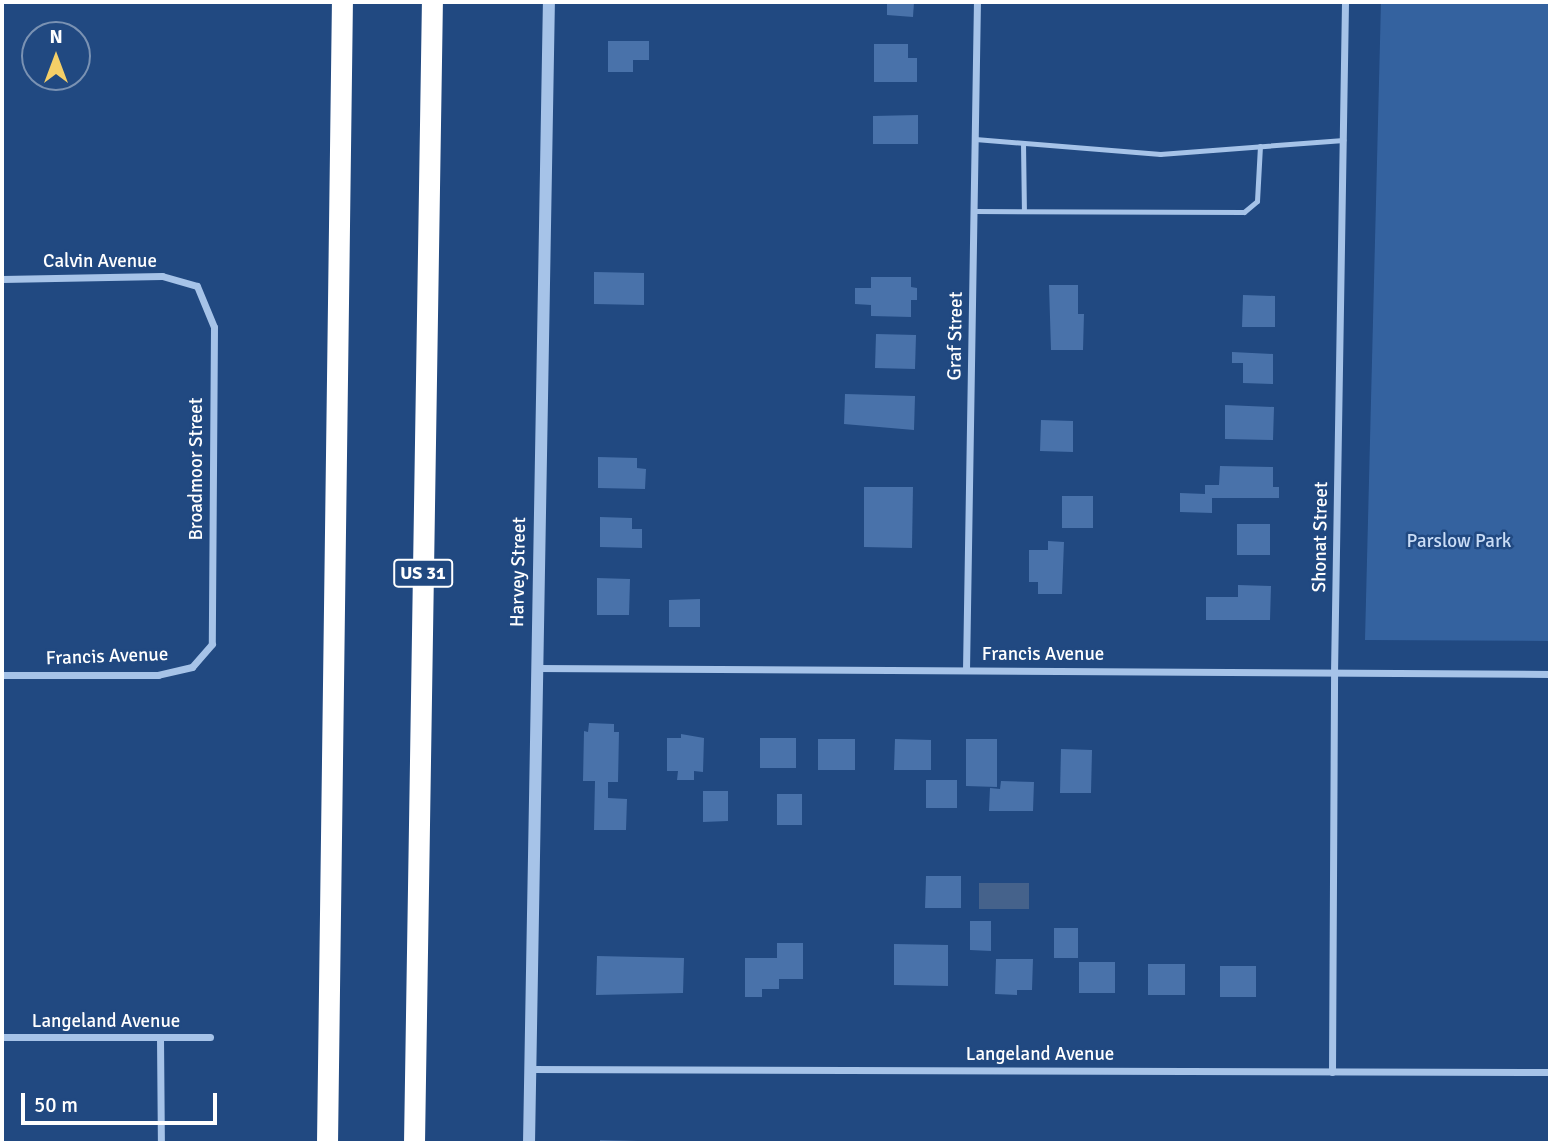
<!DOCTYPE html>
<html>
<head>
<meta charset="utf-8">
<style>
  body { margin:0 }
  #map { position:relative; width:1552px; height:1145px; overflow:hidden; background:#214981; font-family:Signika,sans-serif }
  div>[style] { position:absolute }
  [style*='--x'] { left:calc(var(--x)*1px); top:calc(var(--y)*1px); width:calc(var(--w)*1px); rotate:calc(var(--a)*1deg) }
  .green>* { inset:0; background:#34629f }
  .water>* { inset:0; background:#45628b }
  .building>* { inset:0; background:#4972aa }
  .service>* { height:5px; margin:-2.5px; padding:0 2.5px; transform-origin:2.5px; border-radius:2.5px; background:#a6c3e8 }
  .minor>* { height:7px; margin:-3.5px; padding:0 3.5px; transform-origin:3.5px; border-radius:3.5px; background:#a6c3e8 }
  .tertiary>* { height:12px; margin:-6px; padding:0 6px; transform-origin:6px; border-radius:6px; background:#a6c3e8 }
  .motorway>* { height:21px; margin:-10.5px; padding:0 10.5px; transform-origin:10.5px; border-radius:10.5px; background:#fff }
  span { translate:-50% -50%; white-space:nowrap; text-align:center; line-height:1.15; -webkit-text-stroke:5px #214981; paint-order:stroke }
  .shield-label span { padding:2px 5px; background:#214981; border:2px solid; border-radius:5px; -webkit-text-stroke-width:0 }
  .shield-label { font-size:18px; color:#fff; font-weight:700 }
  .street-label { font-size:19px; color:#fff }
  .park-label { font-size:19px; color:#caddf6 }
  .frame { position:absolute; inset:0; border:4px solid #fff; pointer-events:none }
  .north { position:absolute; left:21px; top:21px; width:70px; height:70px; box-sizing:border-box; background:#214981; border:2px solid #7a92b3; border-radius:50%; rotate:0deg; font-size:19px; font-weight:700; line-height:28px; text-align:center; color:#fff }
  .north::after { content:''; display:block; margin:auto; width:24px; height:32px; background:#f5cf67; clip-path:polygon(50% 0,100% 100%,50% 72%,0 100%) }
  .scale { position:absolute; left:21px; top:1093px; width:196px; height:32px; box-sizing:border-box; border:4px solid #fff; border-top:0; padding-left:9px; font-size:21px; line-height:24px; white-space:nowrap; color:#fff; -webkit-text-stroke:5px #214981; paint-order:stroke }
</style>
</head>
<body>
<div id="map">
  <div class="green">
    <div style="clip-path:polygon(1381px 2px,1550px 2px,1550px 641px,1365px 640px)"></div>
  </div>
  <div class="water">
    <div style="clip-path:polygon(979px 883px,1029px 883px,1029px 909px,979px 909px)"></div>
  </div>
  <div class="building">
    <div style="clip-path:polygon(887px 2px,914px 2px,913px 17px,887px 15px)"></div>
    <div style="clip-path:polygon(608px 41px,649px 41px,649px 60px,633px 60px,633px 72px,608px 72px)"></div>
    <div style="clip-path:polygon(874px 44px,908px 44px,908px 58px,917px 58px,917px 82px,874px 82px)"></div>
    <div style="clip-path:polygon(918px 115px,918px 144px,873px 144px,873px 116px)"></div>
    <div style="clip-path:polygon(594px 272px,644px 273px,644px 305px,594px 304px)"></div>
    <div style="clip-path:polygon(871px 277px,911px 277px,911px 287px,917px 288px,917px 300px,911px 300px,911px 317px,871px 316px,871px 305px,855px 304px,855px 288px,871px 288px)"></div>
    <div style="clip-path:polygon(1049px 285px,1078px 285px,1078px 314px,1084px 314px,1083px 350px,1051px 350px)"></div>
    <div style="clip-path:polygon(1243px 295px,1275px 296px,1275px 327px,1242px 327px)"></div>
    <div style="clip-path:polygon(876px 334px,916px 335px,915px 369px,875px 368px)"></div>
    <div style="clip-path:polygon(1232px 352px,1273px 354px,1273px 384px,1243px 383px,1243px 363px,1232px 363px)"></div>
    <div style="clip-path:polygon(845px 394px,915px 396px,914px 430px,844px 424px)"></div>
    <div style="clip-path:polygon(1225px 405px,1274px 407px,1273px 440px,1225px 439px)"></div>
    <div style="clip-path:polygon(1041px 420px,1073px 421px,1073px 452px,1040px 451px)"></div>
    <div style="clip-path:polygon(598px 457px,637px 458px,637px 468px,646px 469px,645px 489px,598px 488px)"></div>
    <div style="clip-path:polygon(1220px 466px,1273px 467px,1273px 487px,1279px 487px,1279px 498px,1212px 498px,1212px 513px,1180px 512px,1180px 493px,1205px 494px,1205px 485px,1219px 485px)"></div>
    <div style="clip-path:polygon(864px 487px,913px 487px,912px 548px,864px 547px)"></div>
    <div style="clip-path:polygon(1062px 496px,1093px 496px,1093px 528px,1062px 528px)"></div>
    <div style="clip-path:polygon(600px 517px,632px 518px,632px 529px,642px 529px,642px 548px,600px 547px)"></div>
    <div style="clip-path:polygon(1237px 524px,1270px 524px,1270px 555px,1237px 555px)"></div>
    <div style="clip-path:polygon(1048px 541px,1064px 542px,1062px 594px,1038px 594px,1038px 582px,1029px 582px,1029px 550px,1048px 550px)"></div>
    <div style="clip-path:polygon(597px 578px,630px 579px,629px 615px,597px 615px)"></div>
    <div style="clip-path:polygon(1238px 585px,1271px 586px,1270px 620px,1206px 620px,1206px 597px,1238px 597px)"></div>
    <div style="clip-path:polygon(700px 599px,700px 627px,669px 627px,669px 600px)"></div>
    <div style="clip-path:polygon(589px 723px,614px 724px,614px 732px,619px 732px,618px 782px,608px 782px,608px 798px,627px 799px,626px 830px,594px 830px,595px 781px,583px 781px,584px 731px,588px 732px)"></div>
    <div style="clip-path:polygon(681px 734px,704px 738px,703px 772px,694px 771px,694px 780px,677px 780px,678px 771px,667px 771px,667px 738px,681px 738px)"></div>
    <div style="clip-path:polygon(760px 738px,796px 738px,796px 768px,760px 768px)"></div>
    <div style="clip-path:polygon(818px 739px,855px 739px,855px 770px,818px 770px)"></div>
    <div style="clip-path:polygon(895px 739px,931px 740px,931px 770px,894px 770px)"></div>
    <div style="clip-path:polygon(966px 739px,997px 739px,997px 787px,966px 786px)"></div>
    <div style="clip-path:polygon(1061px 749px,1092px 750px,1091px 793px,1060px 793px)"></div>
    <div style="clip-path:polygon(926px 780px,957px 780px,957px 808px,926px 808px)"></div>
    <div style="clip-path:polygon(1001px 781px,1034px 782px,1033px 811px,989px 811px,990px 788px,1000px 789px)"></div>
    <div style="clip-path:polygon(703px 791px,728px 791px,728px 821px,703px 822px)"></div>
    <div style="clip-path:polygon(777px 794px,802px 794px,802px 825px,777px 825px)"></div>
    <div style="clip-path:polygon(926px 876px,961px 876px,961px 908px,925px 908px)"></div>
    <div style="clip-path:polygon(970px 921px,991px 921px,991px 951px,970px 950px)"></div>
    <div style="clip-path:polygon(1054px 928px,1078px 928px,1078px 958px,1054px 958px)"></div>
    <div style="clip-path:polygon(777px 943px,803px 943px,803px 979px,779px 979px,779px 989px,762px 989px,762px 997px,745px 997px,745px 958px,777px 958px)"></div>
    <div style="clip-path:polygon(894px 944px,948px 945px,948px 986px,894px 985px)"></div>
    <div style="clip-path:polygon(597px 956px,684px 958px,683px 993px,596px 995px)"></div>
    <div style="clip-path:polygon(996px 959px,1033px 959px,1032px 990px,1017px 990px,1017px 995px,995px 994px)"></div>
    <div style="clip-path:polygon(1079px 962px,1115px 962px,1115px 993px,1079px 993px)"></div>
    <div style="clip-path:polygon(1148px 964px,1185px 964px,1185px 995px,1148px 995px)"></div>
    <div style="clip-path:polygon(1220px 966px,1256px 966px,1256px 997px,1220px 997px)"></div>
    <div style="clip-path:polygon(600px 1140px,638px 1141px,638px 1143px,600px 1143px)"></div>
  </div>
  <div class="service">
    <div style="--x:975;--y:139;--w:186;--a:4.6"></div>
    <div style="--x:1160;--y:154;--w:184;--a:-4.4"></div>
    <div style="--x:1023;--y:143;--w:68;--a:89.2"></div>
    <div style="--x:974;--y:211;--w:270;--a:0.2"></div>
    <div style="--x:1244;--y:212;--w:17;--a:-40"></div>
    <div style="--x:1257;--y:201;--w:55;--a:-86.9"></div>
  </div>
  <div class="minor">
    <div style="--x:2;--y:279;--w:160;--a:-1.1"></div>
    <div style="--x:162;--y:276;--w:36;--a:16"></div>
    <div style="--x:197;--y:286;--w:44;--a:67.5"></div>
    <div style="--x:214;--y:327;--w:317;--a:90.4"></div>
    <div style="--x:212;--y:644;--w:30;--a:131"></div>
    <div style="--x:192;--y:667;--w:35;--a:167"></div>
    <div style="--x:158;--y:675;--w:156;--a:180"></div>
    <div style="--x:537;--y:668;--w:1013;--a:0.34"></div>
    <div style="--x:966;--y:670;--w:668;--a:-89.06"></div>
    <div style="--x:2;--y:1037;--w:208;--a:0"></div>
    <div style="--x:160;--y:1038;--w:105;--a:89.5"></div>
    <div style="--x:530;--y:1069;--w:1020;--a:0.17"></div>
    <div style="--x:1332;--y:1072;--w:399;--a:-89.7"></div>
    <div style="--x:1334;--y:673;--w:671;--a:-89.06"></div>
  </div>
  <div class="tertiary">
    <div style="--x:529;--y:1143;--w:1141;--a:-89"></div>
  </div>
  <div class="motorway">
    <div style="--x:327;--y:1143;--w:1141;--a:-89.25"></div>
    <div style="--x:414;--y:1143;--w:1141;--a:-89.1"></div>
  </div>
  <div class="shield-label">
    <span style="left:423px;top:573px">US 31</span>
  </div>
  <div class="street-label">
    <span style="left:100px;top:262px">Calvin Avenue</span>
    <span style="left:956px;top:336px;rotate:-89deg">Graf Street</span>
    <span style="left:197px;top:469px;rotate:-90deg">Broadmoor Street</span>
    <span style="left:1321px;top:537px;rotate:-89deg">Shonat Street</span>
    <span style="left:519px;top:572px;rotate:-89deg">Harvey Street</span>
    <span style="left:1043px;top:655px">Francis Avenue</span>
    <span style="left:107px;top:657px;rotate:-2deg">Francis Avenue</span>
    <span style="left:106px;top:1022px">Langeland Avenue</span>
    <span style="left:1040px;top:1055px">Langeland Avenue</span>
  </div>
  <div class="park-label">
    <span style="left:1459px;top:542px">Parslow Park</span>
  </div>
  <div class="frame"></div>
  <div class="north">N</div>
  <div class="scale">50 m</div>
</div>
</body>
</html>
